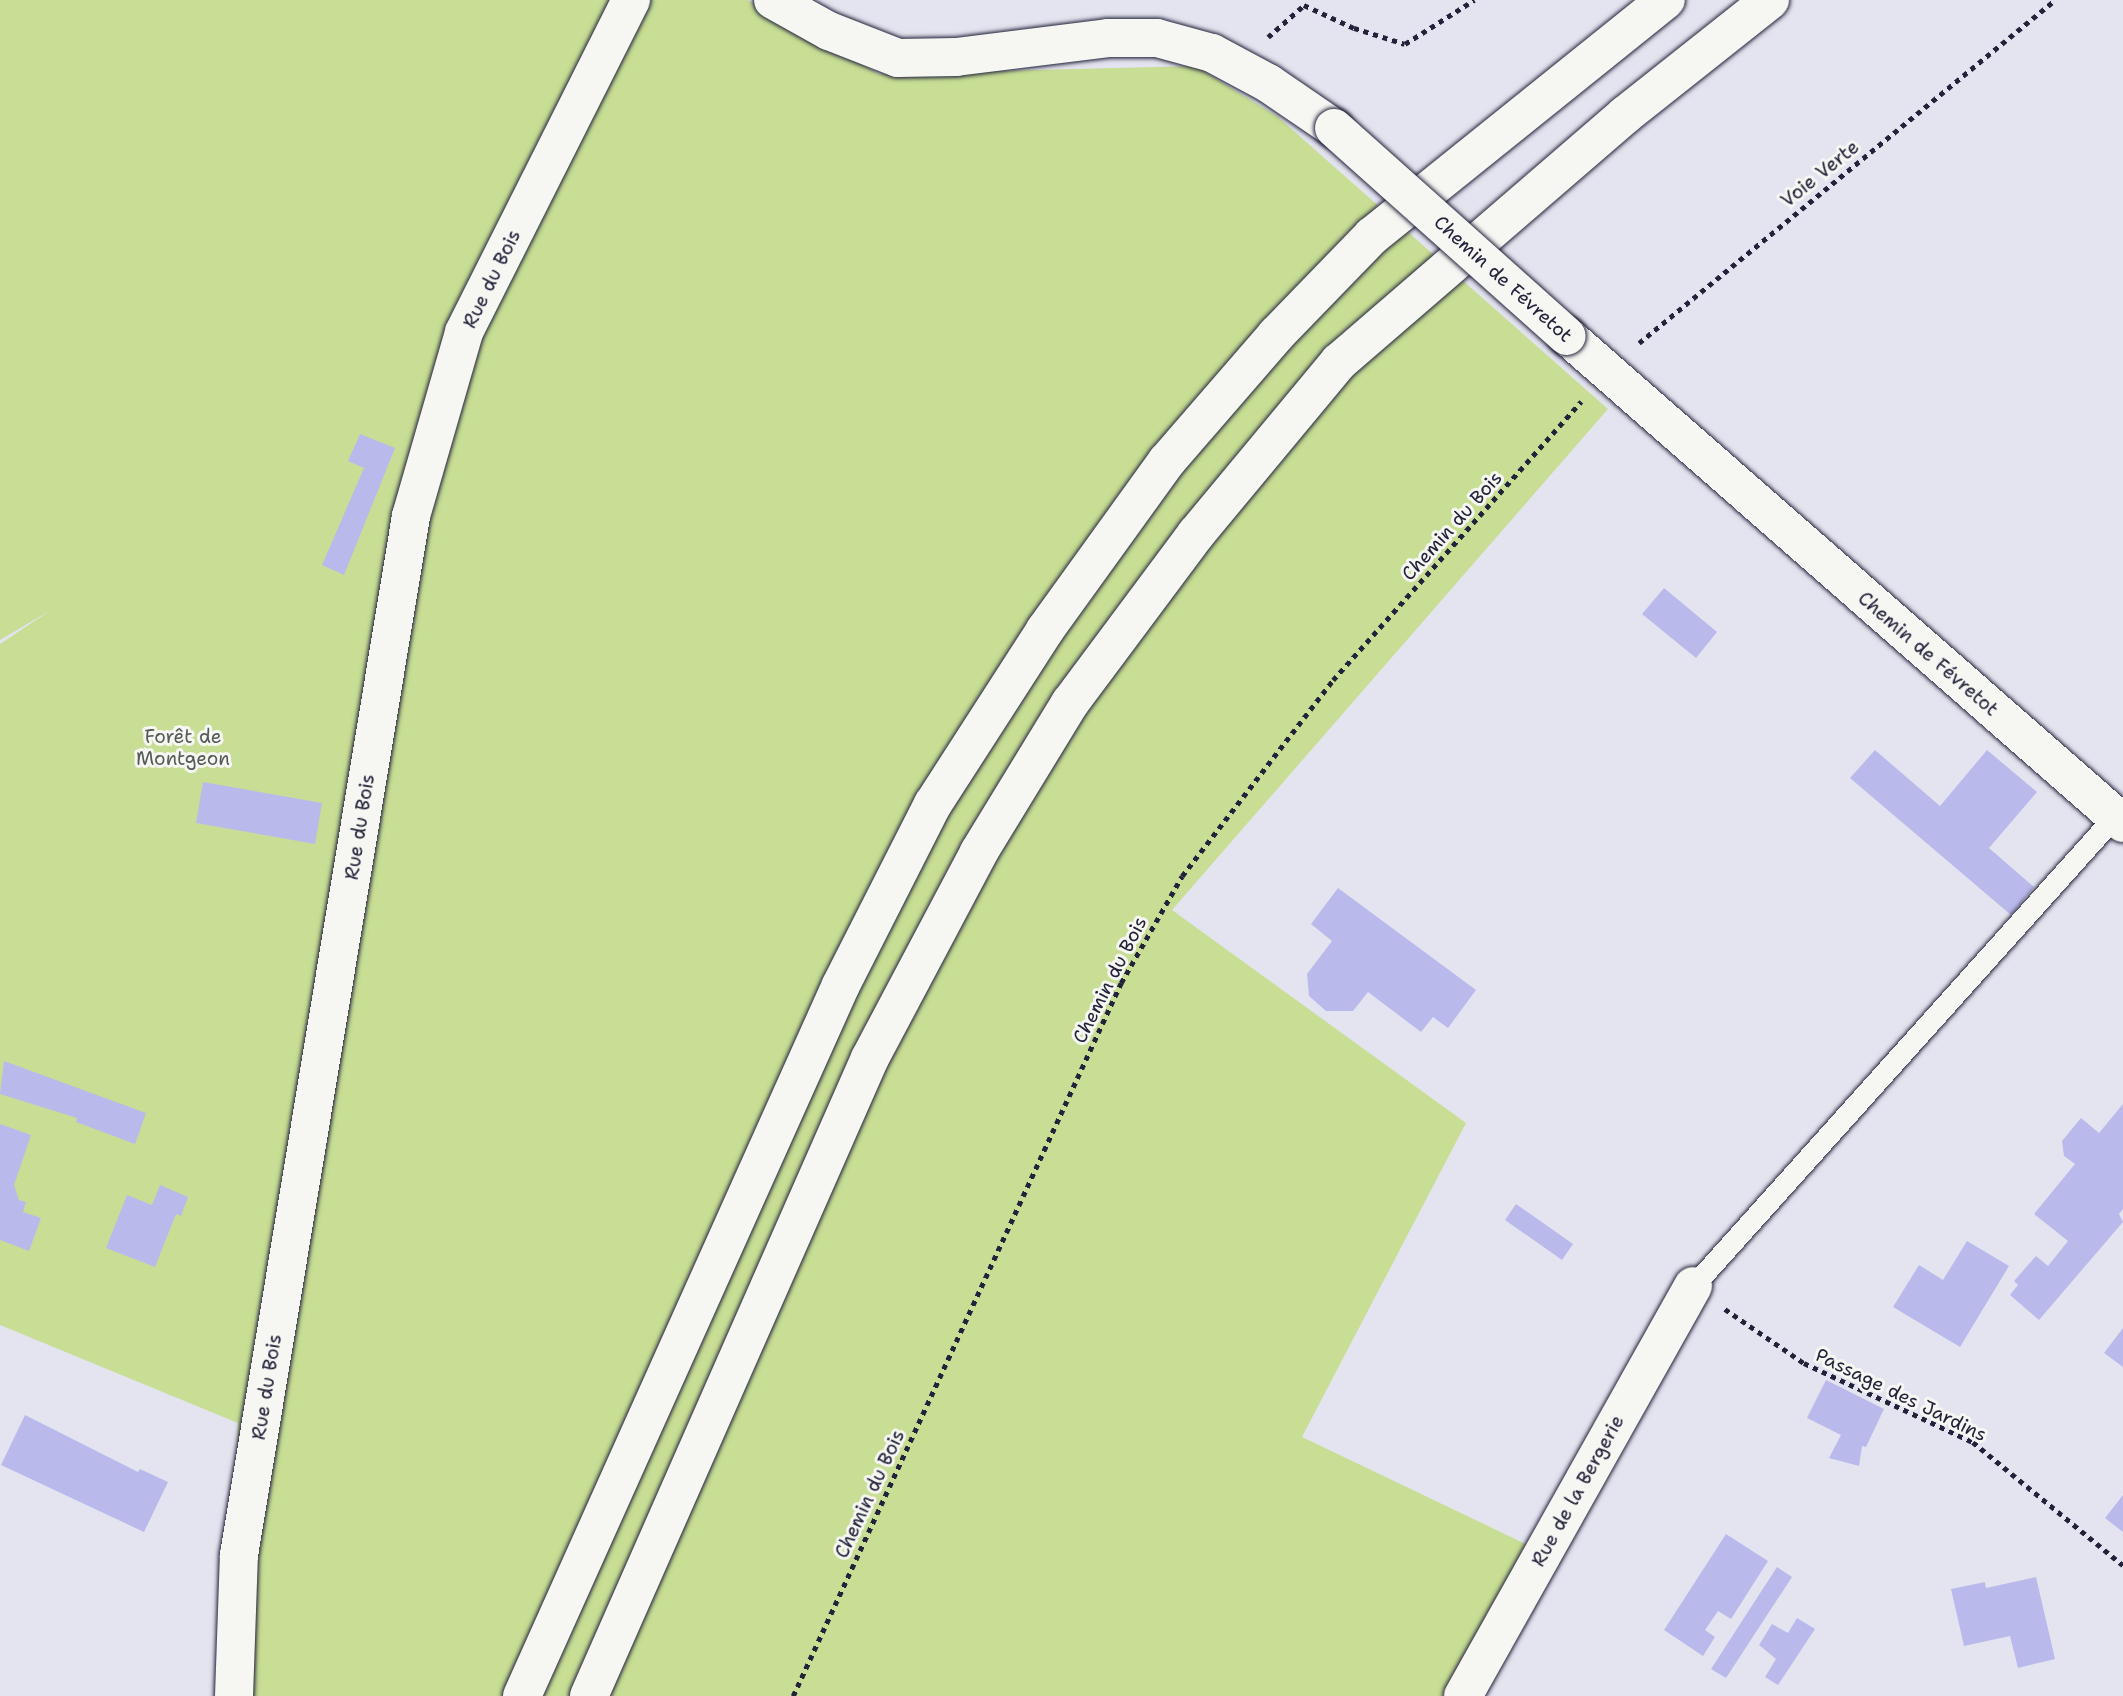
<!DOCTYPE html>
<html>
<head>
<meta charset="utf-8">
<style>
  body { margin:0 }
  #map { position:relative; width:2123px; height:1696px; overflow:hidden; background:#e4e4f0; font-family:"Shantell Sans",sans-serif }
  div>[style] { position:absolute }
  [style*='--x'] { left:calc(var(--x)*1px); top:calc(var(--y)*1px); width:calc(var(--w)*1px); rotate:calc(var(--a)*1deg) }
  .green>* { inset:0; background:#c7de94 }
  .building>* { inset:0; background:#b9baeb }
  .path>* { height:4.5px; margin-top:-2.25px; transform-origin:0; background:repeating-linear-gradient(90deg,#22223b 0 5px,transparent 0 10px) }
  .roads { filter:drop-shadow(0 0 2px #22223b) drop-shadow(0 0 2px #22223b) }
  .lane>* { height:21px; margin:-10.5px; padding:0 10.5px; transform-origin:10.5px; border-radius:10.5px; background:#f6f6f2 }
  .street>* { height:38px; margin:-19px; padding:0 19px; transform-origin:19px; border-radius:19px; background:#f6f6f2 }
  .highway>* { height:38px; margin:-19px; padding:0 19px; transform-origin:19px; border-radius:19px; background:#f6f6f2 }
  .bridges { filter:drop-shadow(0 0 2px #22223b) drop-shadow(0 0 2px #22223b) }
  .street-bridge>* { height:38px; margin:-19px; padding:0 19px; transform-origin:19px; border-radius:19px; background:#f6f6f2 }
  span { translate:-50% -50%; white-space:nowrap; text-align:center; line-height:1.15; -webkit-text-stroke:6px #f6f6f2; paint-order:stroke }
  .street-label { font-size:19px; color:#22223b }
  .park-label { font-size:19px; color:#545a56 }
</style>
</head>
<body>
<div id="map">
  <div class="green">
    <div style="clip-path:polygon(0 0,748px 0,879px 74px,1195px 66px,1278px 117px,1608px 409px,1172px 910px,1466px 1123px,1302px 1437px,1534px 1548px,1453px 1696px,229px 1696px,238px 1423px,0 1325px,0 644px,51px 610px,0 640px)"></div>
  </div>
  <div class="building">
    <div style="clip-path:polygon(360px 434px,395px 448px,344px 575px,322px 565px,364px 468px,348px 461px)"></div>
    <div style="clip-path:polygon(1664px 588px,1717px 632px,1696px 658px,1642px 614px)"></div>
    <div style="clip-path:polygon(1875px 750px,1940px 806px,1987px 750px,2037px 792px,1989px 848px,2034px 887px,2011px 915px,1850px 778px)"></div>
    <div style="clip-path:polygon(203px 782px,322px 803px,315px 844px,196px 823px)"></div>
    <div style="clip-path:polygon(1338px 888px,1476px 990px,1448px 1028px,1433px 1017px,1421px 1032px,1368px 992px,1353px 1011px,1326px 1011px,1309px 996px,1307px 974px,1332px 941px,1311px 924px)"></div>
    <div style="clip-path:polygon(4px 1061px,146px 1113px,135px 1144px,76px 1122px,77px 1118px,0 1094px)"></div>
    <div style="clip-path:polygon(2123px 1104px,2123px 1209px,2119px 1214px,2123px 1222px,2039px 1320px,2010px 1295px,2018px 1285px,2014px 1281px,2036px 1256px,2048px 1266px,2068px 1241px,2034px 1214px,2075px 1164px,2064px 1156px,2062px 1141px,2081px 1118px,2099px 1133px)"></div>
    <div style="clip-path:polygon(0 1124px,31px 1135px,14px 1185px,19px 1200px,26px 1202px,23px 1212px,41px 1218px,29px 1251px,0 1240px)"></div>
    <div style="clip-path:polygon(160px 1185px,188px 1197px,181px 1216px,176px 1214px,155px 1267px,106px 1248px,127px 1195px,152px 1205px)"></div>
    <div style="clip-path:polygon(1516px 1204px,1573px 1244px,1562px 1260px,1505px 1220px)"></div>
    <div style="clip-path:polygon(1967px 1241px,2009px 1266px,1960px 1347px,1893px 1307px,1919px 1265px,1943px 1280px)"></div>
    <div style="clip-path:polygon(2123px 1328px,2123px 1367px,2104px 1353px)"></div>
    <div style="clip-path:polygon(1826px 1380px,1884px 1409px,1866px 1447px,1862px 1446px,1859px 1466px,1829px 1458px,1841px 1435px,1807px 1418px)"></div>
    <div style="clip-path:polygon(25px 1415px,138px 1472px,140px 1469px,168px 1482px,144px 1532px,1px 1465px)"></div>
    <div style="clip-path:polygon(2123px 1495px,2123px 1532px,2105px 1518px)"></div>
    <div style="clip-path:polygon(1726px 1534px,1768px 1561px,1731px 1619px,1718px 1611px,1705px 1630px,1715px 1637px,1703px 1656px,1664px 1630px)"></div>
    <div style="clip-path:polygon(1777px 1567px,1792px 1577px,1726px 1678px,1711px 1669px)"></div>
    <div style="clip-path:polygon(2036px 1577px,2055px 1659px,2018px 1668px,2010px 1636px,1964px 1646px,1951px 1589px,1985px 1582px,1986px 1588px)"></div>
    <div style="clip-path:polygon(1797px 1618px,1815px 1629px,1778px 1685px,1765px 1677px,1776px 1659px,1759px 1645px,1772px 1624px,1788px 1633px)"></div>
  </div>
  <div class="path">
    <div style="--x:1268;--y:37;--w:48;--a:-41.6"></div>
    <div style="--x:1304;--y:5;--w:55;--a:24.7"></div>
    <div style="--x:1354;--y:28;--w:53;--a:17.4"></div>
    <div style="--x:1405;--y:44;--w:82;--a:-32.5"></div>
    <div style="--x:1639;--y:343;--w:539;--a:-39.51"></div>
    <div style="--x:1725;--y:1309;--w:96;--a:34.4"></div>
    <div style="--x:1804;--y:1363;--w:187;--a:25.1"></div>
    <div style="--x:1973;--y:1442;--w:194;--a:39.4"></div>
    <div style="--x:793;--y:1696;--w:785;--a:-65.3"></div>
    <div style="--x:1121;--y:983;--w:123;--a:-60.3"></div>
    <div style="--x:1182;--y:876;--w:247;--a:-52.4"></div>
    <div style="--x:1333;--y:680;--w:373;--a:-48.3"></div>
  </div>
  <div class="roads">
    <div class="lane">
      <div style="--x:1693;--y:1286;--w:632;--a:-48.08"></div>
    </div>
    <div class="street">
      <div style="--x:773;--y:0;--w:64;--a:29"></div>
      <div style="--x:829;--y:31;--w:74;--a:21.4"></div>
      <div style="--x:898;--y:58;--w:58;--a:-1"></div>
      <div style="--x:956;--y:57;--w:153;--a:-7.1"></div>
      <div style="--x:1108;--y:38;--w:49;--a:0"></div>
      <div style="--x:1157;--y:38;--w:57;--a:15.3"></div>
      <div style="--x:1212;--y:53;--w:64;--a:28.2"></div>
      <div style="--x:1268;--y:83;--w:80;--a:34.3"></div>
      <div style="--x:1567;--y:336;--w:739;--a:41.22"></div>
      <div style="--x:234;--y:1696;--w:141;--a:-88"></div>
      <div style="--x:239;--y:1555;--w:1053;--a:-80.6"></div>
      <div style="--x:411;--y:516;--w:191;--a:-73.9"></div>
      <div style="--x:464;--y:332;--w:372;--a:-63.3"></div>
      <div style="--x:1463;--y:1696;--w:470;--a:-60.7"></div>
    </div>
    <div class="highway">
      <div style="--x:522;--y:1696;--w:779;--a:-65.84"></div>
      <div style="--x:841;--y:985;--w:203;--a:-63.1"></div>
      <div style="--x:933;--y:804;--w:207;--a:-57.2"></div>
      <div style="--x:1045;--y:630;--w:208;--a:-54.2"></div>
      <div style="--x:1167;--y:461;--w:167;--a:-49.1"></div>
      <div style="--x:1276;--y:335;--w:138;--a:-45.9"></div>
      <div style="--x:1372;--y:236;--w:377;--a:-38.8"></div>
      <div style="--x:589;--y:1696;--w:697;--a:-66.23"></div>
      <div style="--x:870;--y:1058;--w:233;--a:-62.1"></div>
      <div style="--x:979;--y:852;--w:175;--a:-58.6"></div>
      <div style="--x:1070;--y:703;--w:211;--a:-53.3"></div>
      <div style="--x:1196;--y:534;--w:224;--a:-50.3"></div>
      <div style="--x:1339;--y:362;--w:378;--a:-40.8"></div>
      <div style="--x:1625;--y:115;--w:185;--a:-38.4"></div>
    </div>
  </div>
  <div class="bridges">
    <div class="street-bridge">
      <div style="--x:1334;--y:128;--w:312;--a:41.8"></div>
    </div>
  </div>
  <div class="street-label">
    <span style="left:1820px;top:174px;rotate:-39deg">Voie Verte</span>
    <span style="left:492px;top:279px;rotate:-64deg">Rue du Bois</span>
    <span style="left:1503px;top:279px;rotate:42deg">Chemin de Févretot</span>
    <span style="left:1452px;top:526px;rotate:-48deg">Chemin du Bois</span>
    <span style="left:1928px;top:654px;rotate:41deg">Chemin de Févretot</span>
    <span style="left:360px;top:827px;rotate:-81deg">Rue du Bois</span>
    <span style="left:1110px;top:980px;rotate:-63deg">Chemin du Bois</span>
    <span style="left:267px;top:1387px;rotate:-81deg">Rue du Bois</span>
    <span style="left:1901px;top:1395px;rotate:26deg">Passage des Jardins</span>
    <span style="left:1578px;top:1491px;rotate:-61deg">Rue de la Bergerie</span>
    <span style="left:870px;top:1494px;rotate:-65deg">Chemin du Bois</span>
  </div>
  <div class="park-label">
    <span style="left:183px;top:748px">Forêt de<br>Montgeon</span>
  </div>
</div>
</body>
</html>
